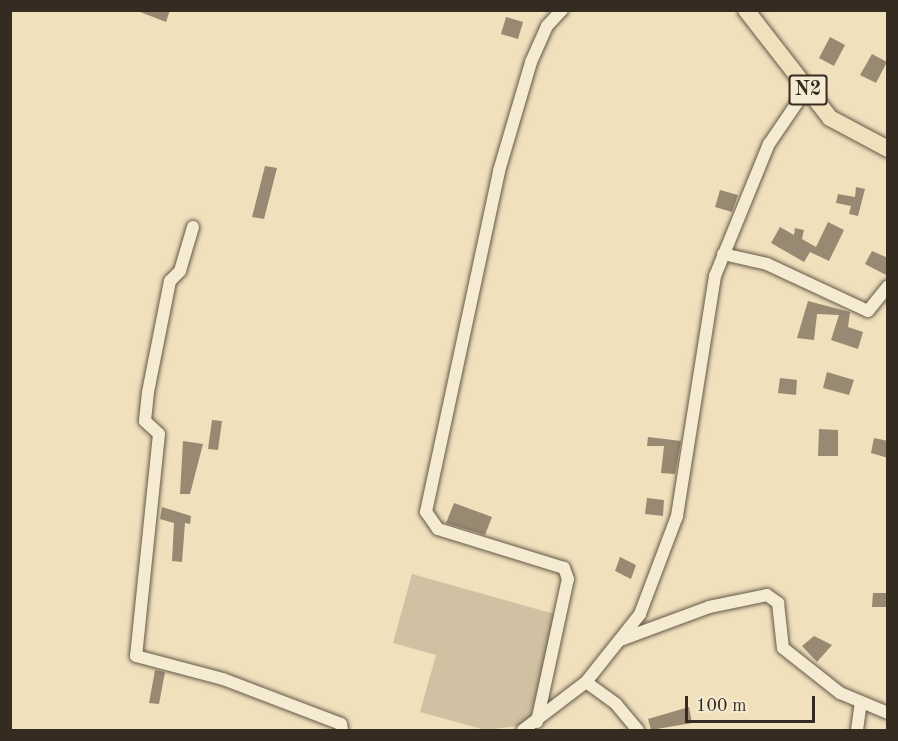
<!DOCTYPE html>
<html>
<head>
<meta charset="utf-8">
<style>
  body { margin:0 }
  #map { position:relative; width:898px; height:741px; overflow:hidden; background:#f0e0bc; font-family:"Old Standard TT",serif }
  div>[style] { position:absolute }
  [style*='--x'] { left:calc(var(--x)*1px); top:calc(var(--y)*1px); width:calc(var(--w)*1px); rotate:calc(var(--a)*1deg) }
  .green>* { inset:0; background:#d0c1a2 }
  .building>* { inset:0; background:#978972 }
  .roads { filter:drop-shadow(0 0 2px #645848) drop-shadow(0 0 2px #645848) }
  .minor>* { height:12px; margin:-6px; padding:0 6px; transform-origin:6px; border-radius:6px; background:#f5ebd3 }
  .highway>* { height:16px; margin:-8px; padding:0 8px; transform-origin:8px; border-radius:8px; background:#f0e0bc }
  span { translate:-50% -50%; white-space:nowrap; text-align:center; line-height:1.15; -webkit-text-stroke:4.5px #f5ebd3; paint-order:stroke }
  .shield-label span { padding:2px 4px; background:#f5ebd3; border:2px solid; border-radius:4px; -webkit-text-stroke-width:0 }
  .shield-label { font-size:20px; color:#362b21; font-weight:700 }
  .frame { position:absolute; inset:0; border:12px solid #362b21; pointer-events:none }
  .scale { position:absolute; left:685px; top:696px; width:130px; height:27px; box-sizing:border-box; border:3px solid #362b21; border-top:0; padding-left:8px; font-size:18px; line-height:21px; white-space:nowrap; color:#362b21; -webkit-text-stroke:4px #f5ebd3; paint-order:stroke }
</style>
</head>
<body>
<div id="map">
  <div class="green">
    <div style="clip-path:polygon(412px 574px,558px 615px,528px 725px,485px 730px,420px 712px,436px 655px,393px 643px)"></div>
  </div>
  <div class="building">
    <div style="clip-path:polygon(135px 10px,170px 10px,166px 22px)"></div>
    <div style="clip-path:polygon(506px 17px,523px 22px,518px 39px,501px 34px)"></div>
    <div style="clip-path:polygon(830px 37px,845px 45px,834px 66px,819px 58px)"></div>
    <div style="clip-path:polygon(872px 54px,887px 62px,876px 83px,860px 75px)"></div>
    <div style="clip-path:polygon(265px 166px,277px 168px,264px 219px,252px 217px)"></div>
    <div style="clip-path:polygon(856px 187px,865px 189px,858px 216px,849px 214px,851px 206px,836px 203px,838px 194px,855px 197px)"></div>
    <div style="clip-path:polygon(720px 190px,738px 195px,732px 212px,715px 207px)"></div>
    <div style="clip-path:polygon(828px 222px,844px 230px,829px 261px,810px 252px,804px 262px,771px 243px,780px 227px,794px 235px,795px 228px,804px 230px,802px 239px,816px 247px)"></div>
    <div style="clip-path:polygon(872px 251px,888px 258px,886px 275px,865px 264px)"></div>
    <div style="clip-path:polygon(808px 301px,850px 312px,848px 327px,863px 332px,858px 349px,831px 340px,839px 315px,817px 314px,814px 340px,797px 338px)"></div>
    <div style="clip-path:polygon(827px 372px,854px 380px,849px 395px,823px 388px)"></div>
    <div style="clip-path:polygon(780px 378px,797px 380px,796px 395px,778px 393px)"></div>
    <div style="clip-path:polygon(212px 420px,222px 421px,218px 450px,208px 449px)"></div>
    <div style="clip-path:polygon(819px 429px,838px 430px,838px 456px,818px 456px)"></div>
    <div style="clip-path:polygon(648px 437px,681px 441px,675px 474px,661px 473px,664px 446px,647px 446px)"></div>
    <div style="clip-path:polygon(874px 438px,888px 441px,888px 458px,871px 453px)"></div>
    <div style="clip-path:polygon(183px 441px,203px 444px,190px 494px,180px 494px)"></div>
    <div style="clip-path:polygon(647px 498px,664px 500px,663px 516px,645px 514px)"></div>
    <div style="clip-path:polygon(454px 503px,492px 517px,485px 535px,446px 523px)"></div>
    <div style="clip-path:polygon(162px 507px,191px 516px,190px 524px,185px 523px,182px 562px,172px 561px,174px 523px,160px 519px)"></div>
    <div style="clip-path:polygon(620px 557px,636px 565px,631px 579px,615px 571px)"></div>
    <div style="clip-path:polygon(873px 593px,888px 593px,888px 607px,872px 607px)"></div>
    <div style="clip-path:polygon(814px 636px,832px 645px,817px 662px,802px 646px)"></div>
    <div style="clip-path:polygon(155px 670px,165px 672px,159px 704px,149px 703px)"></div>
    <div style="clip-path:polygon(689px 707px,692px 723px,651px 730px,648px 719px)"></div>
  </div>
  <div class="roads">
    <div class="minor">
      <div style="--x:193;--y:227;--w:46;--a:106.5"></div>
      <div style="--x:180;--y:271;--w:14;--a:135"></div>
      <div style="--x:170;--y:281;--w:113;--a:101.2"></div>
      <div style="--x:148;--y:392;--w:29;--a:96"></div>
      <div style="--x:145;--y:421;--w:19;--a:43"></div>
      <div style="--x:159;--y:434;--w:223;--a:95.9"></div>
      <div style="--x:136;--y:656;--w:90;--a:14.8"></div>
      <div style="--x:223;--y:679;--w:126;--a:20.9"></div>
      <div style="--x:341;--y:724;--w:6;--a:81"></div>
      <div style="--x:723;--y:254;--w:45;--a:12.8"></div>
      <div style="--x:767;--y:264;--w:111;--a:25"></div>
      <div style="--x:868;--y:311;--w:32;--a:-51"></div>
      <div style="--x:620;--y:640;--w:95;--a:-20.3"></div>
      <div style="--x:709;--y:607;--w:59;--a:-11.7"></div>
      <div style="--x:767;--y:595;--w:14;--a:36"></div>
      <div style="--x:778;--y:603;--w:45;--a:83.7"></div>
      <div style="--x:783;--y:648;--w:73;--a:38.3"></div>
      <div style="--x:840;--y:693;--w:52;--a:22.6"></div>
      <div style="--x:586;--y:682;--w:37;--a:36"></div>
      <div style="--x:616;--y:704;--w:34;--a:50"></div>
      <div style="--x:537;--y:722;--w:146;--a:-77.8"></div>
      <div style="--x:568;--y:579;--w:12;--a:-110"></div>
      <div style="--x:564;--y:568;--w:132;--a:-162.8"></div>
      <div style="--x:438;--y:529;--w:21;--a:-125"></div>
      <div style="--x:426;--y:512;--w:349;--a:-77.9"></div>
      <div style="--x:499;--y:171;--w:114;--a:-73.6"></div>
      <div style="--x:531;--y:62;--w:39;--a:-66"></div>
      <div style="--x:547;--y:26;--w:22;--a:-47"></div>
      <div style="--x:523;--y:730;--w:79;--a:-37.3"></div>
      <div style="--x:586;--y:682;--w:87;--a:-51.5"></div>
      <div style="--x:640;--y:614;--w:105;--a:-69.3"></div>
      <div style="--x:677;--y:516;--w:243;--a:-81"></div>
      <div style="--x:715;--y:276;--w:143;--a:-67.8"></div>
      <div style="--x:769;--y:144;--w:68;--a:-55.8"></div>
      <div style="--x:857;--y:730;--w:28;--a:-82"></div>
    </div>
    <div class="highway">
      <div style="--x:746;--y:10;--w:137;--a:52.1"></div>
      <div style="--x:830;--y:118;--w:66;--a:28.1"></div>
    </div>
  </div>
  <div class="shield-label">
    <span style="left:808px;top:90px">N2</span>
  </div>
  <div class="frame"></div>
  <div class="scale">100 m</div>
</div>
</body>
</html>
